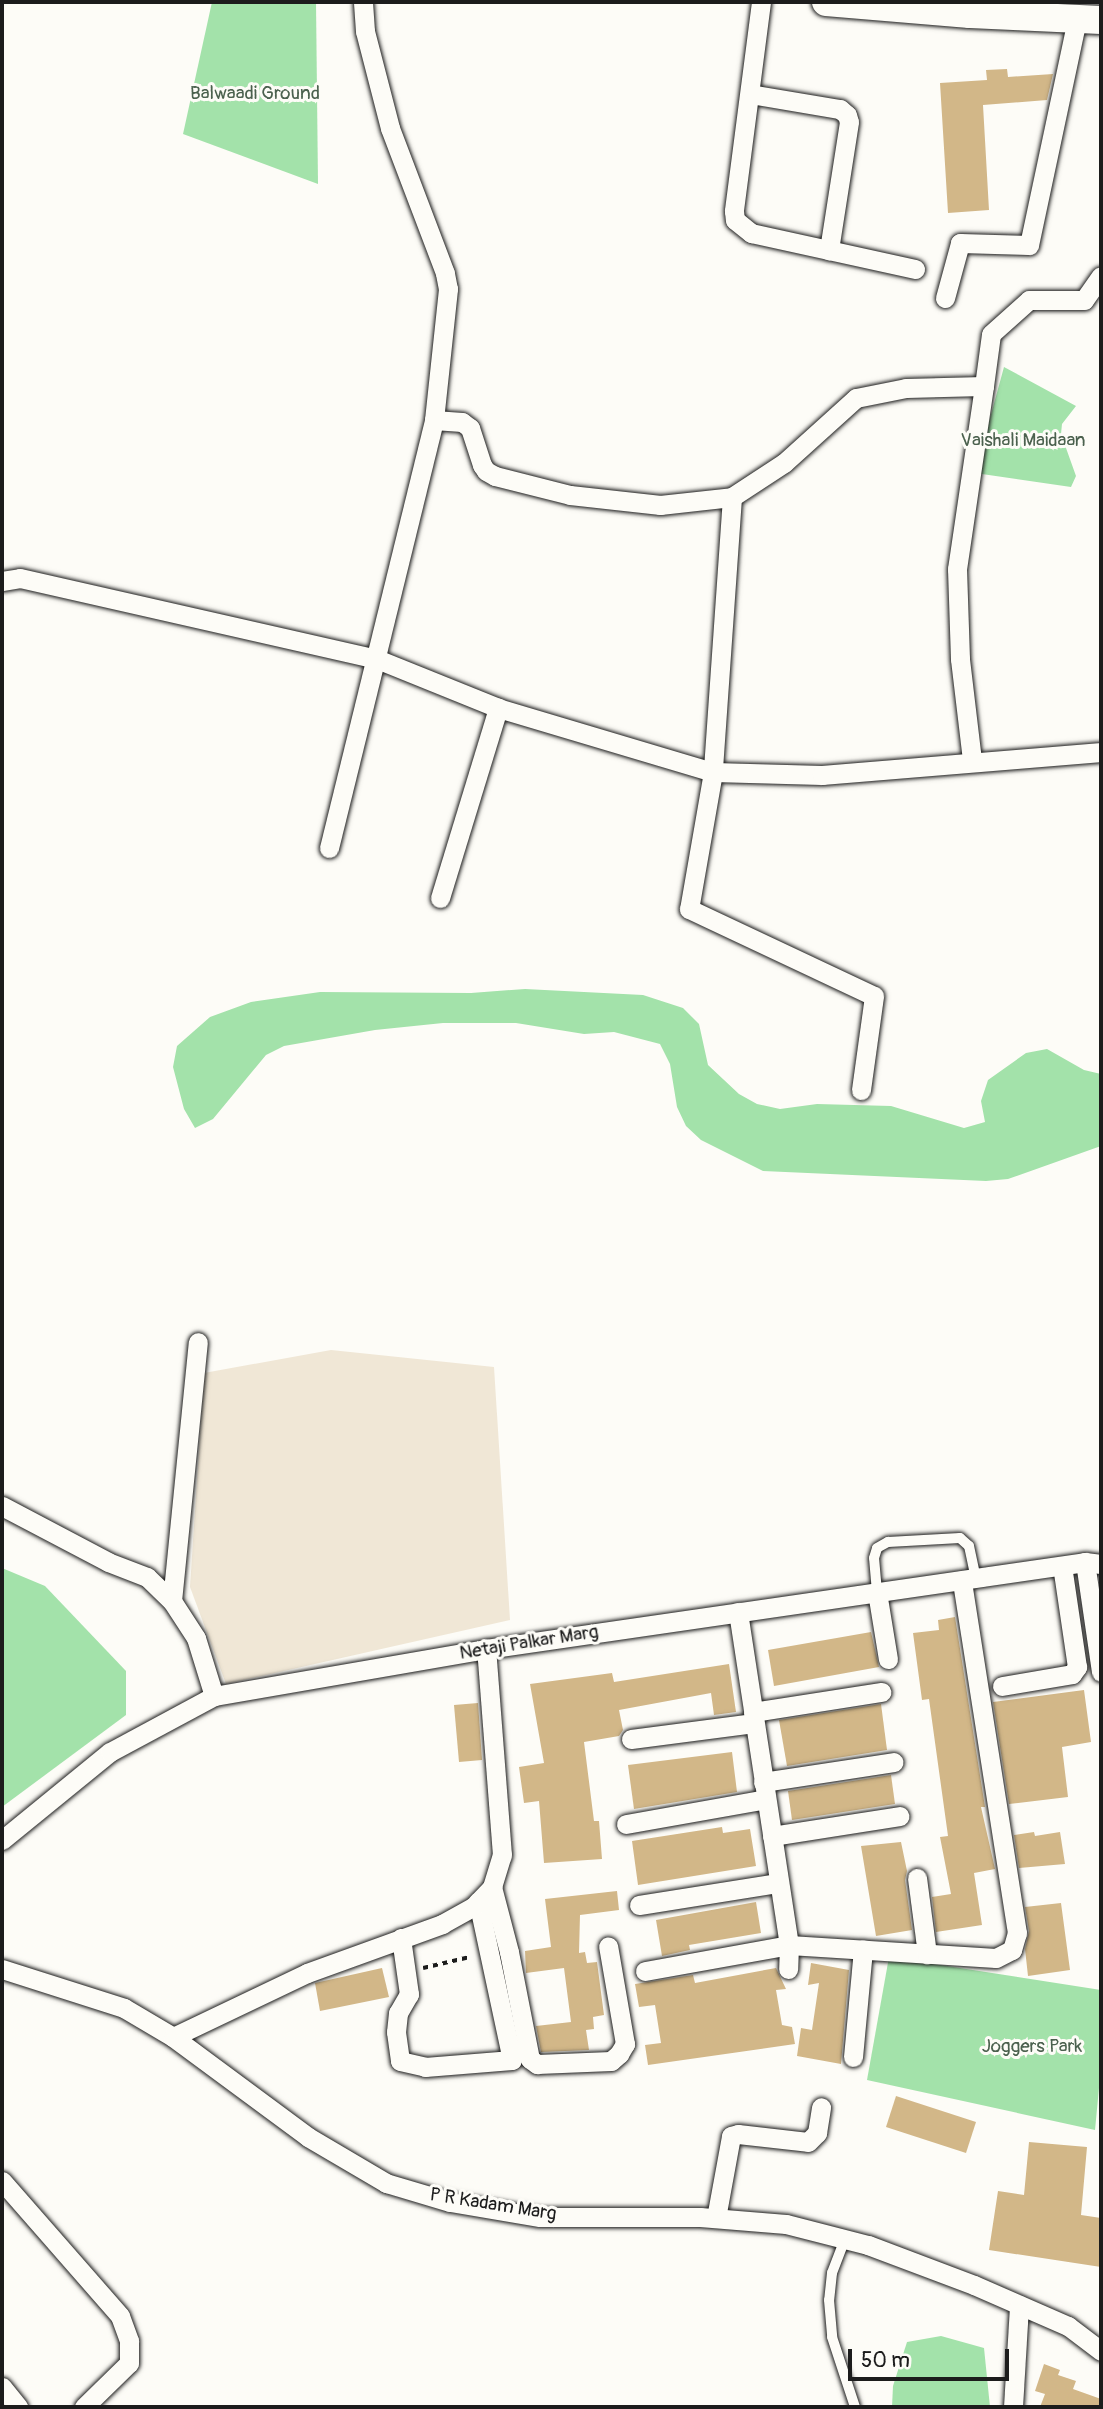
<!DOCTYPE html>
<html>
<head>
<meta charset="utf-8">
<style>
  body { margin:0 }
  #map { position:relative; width:1103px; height:2409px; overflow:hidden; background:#fdfcf7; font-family:Pangolin,sans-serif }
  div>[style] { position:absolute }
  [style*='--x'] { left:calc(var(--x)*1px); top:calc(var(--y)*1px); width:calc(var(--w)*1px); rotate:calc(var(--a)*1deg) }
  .built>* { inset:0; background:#f0e7d6 }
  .green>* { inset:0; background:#a3e2aa }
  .building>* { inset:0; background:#d2b788 }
  .path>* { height:3.5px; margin-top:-1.75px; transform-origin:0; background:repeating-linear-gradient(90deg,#1c1c1c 0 5px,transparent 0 10px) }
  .roads { filter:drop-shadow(0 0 2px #1c1c1c) drop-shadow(0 0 2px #1c1c1c) }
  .lane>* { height:10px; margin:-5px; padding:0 5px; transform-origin:5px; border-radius:5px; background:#fdfcf7 }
  .street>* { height:19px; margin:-9.5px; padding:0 9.5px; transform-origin:9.5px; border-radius:9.5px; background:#fdfcf7 }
  .secondary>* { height:28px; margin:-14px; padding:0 14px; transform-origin:14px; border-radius:14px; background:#fdfcf7 }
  span { translate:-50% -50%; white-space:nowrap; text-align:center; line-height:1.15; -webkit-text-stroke:6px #fdfcf7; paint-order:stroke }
  .park-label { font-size:19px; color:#4b614e }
  .street-label { font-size:19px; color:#1c1c1c }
  .frame { position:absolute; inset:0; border:4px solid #1c1c1c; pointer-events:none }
  .scale { position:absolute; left:848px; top:2349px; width:161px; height:32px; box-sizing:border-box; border:4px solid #1c1c1c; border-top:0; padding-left:9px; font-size:21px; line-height:24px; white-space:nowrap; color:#1c1c1c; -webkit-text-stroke:5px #fdfcf7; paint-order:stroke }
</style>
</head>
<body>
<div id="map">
  <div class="built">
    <div style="clip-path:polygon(331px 1350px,494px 1367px,510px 1620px,226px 1684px,190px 1587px,204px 1373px)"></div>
  </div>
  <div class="green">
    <div style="clip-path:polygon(212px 2px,316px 2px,318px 184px,183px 134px)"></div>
    <div style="clip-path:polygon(1004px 367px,1076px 406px,1062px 424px,1061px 434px,1076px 476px,1071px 487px,975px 473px)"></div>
    <div style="clip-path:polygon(525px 989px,643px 995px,683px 1008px,699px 1024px,708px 1065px,739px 1094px,757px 1104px,780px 1109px,817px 1104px,891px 1106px,964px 1128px,985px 1122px,981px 1101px,988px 1080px,1026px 1053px,1047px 1049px,1084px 1070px,1101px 1074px,1101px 1146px,1008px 1179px,986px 1181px,763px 1171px,701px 1140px,686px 1126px,677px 1107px,670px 1064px,660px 1044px,614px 1032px,584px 1034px,516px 1023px,443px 1023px,375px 1030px,284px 1046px,266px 1055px,213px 1119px,195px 1128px,184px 1109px,173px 1067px,177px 1046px,210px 1017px,251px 1002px,320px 992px,471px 993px)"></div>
    <div style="clip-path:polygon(2px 1568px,45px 1586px,126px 1671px,126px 1715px,2px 1807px)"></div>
    <div style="clip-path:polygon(889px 1957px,1101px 1990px,1101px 2067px,1095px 2130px,867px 2080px)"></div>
    <div style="clip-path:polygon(941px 2336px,984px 2348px,990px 2407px,892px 2407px,893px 2386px,907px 2342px)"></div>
  </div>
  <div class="building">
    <div style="clip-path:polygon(1007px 69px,1008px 77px,1053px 74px,1047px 100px,983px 105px,989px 210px,948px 213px,940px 83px,987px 80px,986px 70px)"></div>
    <div style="clip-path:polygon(955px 1617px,985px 1807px,981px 1807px,995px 1869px,974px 1873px,982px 1925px,936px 1932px,932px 1897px,951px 1894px,940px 1837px,948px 1836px,929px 1699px,922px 1700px,913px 1633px,939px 1630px,938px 1620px)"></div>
    <div style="clip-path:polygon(871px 1632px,879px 1667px,774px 1686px,768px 1650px)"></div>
    <div style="clip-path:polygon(729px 1664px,736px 1712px,714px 1715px,711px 1693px,619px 1710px,623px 1730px,619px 1736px,584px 1742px,594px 1821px,599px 1821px,602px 1859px,544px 1863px,539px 1801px,524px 1803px,519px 1767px,544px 1763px,530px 1684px,612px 1673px,614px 1682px)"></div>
    <div style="clip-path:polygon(1084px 1690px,1091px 1742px,1062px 1747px,1068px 1797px,1009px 1804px,993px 1702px)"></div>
    <div style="clip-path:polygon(478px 1703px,482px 1760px,459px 1762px,454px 1705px)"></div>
    <div style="clip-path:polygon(881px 1704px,887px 1750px,787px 1766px,779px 1720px)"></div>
    <div style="clip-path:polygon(732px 1752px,737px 1792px,634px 1809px,628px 1765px)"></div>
    <div style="clip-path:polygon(891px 1775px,895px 1804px,792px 1820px,788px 1791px)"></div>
    <div style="clip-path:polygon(722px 1827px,723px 1833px,750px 1829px,756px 1866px,638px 1885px,632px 1841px)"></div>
    <div style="clip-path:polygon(1034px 1832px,1035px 1836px,1060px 1832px,1065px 1864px,1019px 1868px,1014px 1835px)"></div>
    <div style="clip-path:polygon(901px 1842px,907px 1871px,905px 1880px,912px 1930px,876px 1936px,861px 1846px)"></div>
    <div style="clip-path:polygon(617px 1891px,619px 1910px,580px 1915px,579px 1953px,585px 1952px,587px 1963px,597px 1962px,604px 2015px,593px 2017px,594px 2029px,586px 2030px,589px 2050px,541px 2052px,536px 2026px,571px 2022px,564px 1968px,526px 1973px,525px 1951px,551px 1947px,545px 1899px)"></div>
    <div style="clip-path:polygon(756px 1902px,761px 1933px,689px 1945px,690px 1950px,662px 1956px,656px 1920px)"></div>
    <div style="clip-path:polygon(1061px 1903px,1070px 1970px,1028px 1976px,1025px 1949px,1029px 1931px,1025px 1907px)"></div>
    <div style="clip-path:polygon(811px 1963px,849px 1970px,841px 2064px,797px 2056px,801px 2028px,812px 2030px,819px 1983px,808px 1985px)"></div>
    <div style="clip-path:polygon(382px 1968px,389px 1997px,320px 2011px,315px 1983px)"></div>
    <div style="clip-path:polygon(776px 1968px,786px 1989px,776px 1990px,782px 2025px,792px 2027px,795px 2044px,648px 2065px,645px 2045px,661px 2043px,655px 2005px,639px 2007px,635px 1984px,693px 1975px,695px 1983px)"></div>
    <div style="clip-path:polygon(896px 2096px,976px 2122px,966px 2153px,886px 2127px)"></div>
    <div style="clip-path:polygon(1029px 2142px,1087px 2147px,1081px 2215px,1101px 2218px,1101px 2267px,989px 2250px,998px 2191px,1024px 2195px)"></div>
    <div style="clip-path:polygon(1044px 2364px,1060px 2370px,1058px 2375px,1076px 2381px,1073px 2389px,1101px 2399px,1101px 2407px,1040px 2407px,1045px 2394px,1035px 2391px)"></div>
  </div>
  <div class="path">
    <div style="--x:423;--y:1968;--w:48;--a:-13.2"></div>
  </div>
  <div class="roads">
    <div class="lane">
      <div style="--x:877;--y:1592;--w:34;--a:-95"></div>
      <div style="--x:874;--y:1558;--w:10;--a:-73"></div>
      <div style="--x:877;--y:1548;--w:13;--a:-29"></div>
      <div style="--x:888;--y:1542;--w:72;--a:-3.2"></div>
      <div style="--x:960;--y:1538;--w:12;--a:42"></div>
      <div style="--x:969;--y:1546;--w:33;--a:78"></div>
      <div style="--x:845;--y:2239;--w:36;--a:111"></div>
      <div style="--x:832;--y:2273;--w:27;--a:96"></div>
      <div style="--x:829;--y:2300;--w:37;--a:85"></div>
      <div style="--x:832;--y:2337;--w:74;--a:71.8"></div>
    </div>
    <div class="street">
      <div style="--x:761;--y:2;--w:211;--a:97.4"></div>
      <div style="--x:734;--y:211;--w:9;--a:84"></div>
      <div style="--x:735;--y:220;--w:21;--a:39"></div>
      <div style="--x:751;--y:233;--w:168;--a:12.4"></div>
      <div style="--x:750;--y:94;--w:91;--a:9.5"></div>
      <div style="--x:840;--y:109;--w:9;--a:41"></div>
      <div style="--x:847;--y:115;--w:7;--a:74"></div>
      <div style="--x:849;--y:122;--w:130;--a:98.9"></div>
      <div style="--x:945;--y:298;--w:57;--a:-74.7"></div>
      <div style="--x:960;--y:243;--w:69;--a:1.7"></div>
      <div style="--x:1029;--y:245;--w:231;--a:-78"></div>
      <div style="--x:434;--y:420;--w:28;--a:4"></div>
      <div style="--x:462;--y:422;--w:10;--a:37"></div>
      <div style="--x:470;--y:428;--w:39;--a:72"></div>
      <div style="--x:482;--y:465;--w:7;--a:56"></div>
      <div style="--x:486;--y:471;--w:10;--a:29"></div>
      <div style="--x:495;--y:476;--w:77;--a:14.2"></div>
      <div style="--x:570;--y:495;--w:91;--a:6.3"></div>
      <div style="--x:660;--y:505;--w:72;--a:-6.3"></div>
      <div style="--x:732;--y:497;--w:62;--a:-33.2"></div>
      <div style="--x:784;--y:463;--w:97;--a:-42.1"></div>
      <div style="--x:856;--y:398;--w:51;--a:-11.3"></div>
      <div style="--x:906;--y:388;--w:78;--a:-1.5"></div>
      <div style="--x:984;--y:386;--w:52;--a:-82.3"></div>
      <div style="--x:991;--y:334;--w:51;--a:-41.8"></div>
      <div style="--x:1029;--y:300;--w:55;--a:0"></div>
      <div style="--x:1084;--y:300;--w:29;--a:-55"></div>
      <div style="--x:732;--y:497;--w:276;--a:94"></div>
      <div style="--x:713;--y:772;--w:139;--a:99.9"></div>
      <div style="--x:689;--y:909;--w:204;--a:25.2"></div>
      <div style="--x:874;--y:996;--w:95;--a:97.9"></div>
      <div style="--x:2;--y:581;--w:18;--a:-9"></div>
      <div style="--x:20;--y:578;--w:366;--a:12.8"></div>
      <div style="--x:377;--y:659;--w:131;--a:22"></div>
      <div style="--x:498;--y:708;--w:224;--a:16.6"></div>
      <div style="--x:713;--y:772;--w:109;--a:1.6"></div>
      <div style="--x:822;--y:775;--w:280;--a:-4.7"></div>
      <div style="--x:972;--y:760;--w:102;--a:-96.8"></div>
      <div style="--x:960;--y:659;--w:90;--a:-91.9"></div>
      <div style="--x:957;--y:569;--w:185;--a:-81.6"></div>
      <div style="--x:329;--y:848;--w:441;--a:-76.2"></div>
      <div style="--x:434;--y:420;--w:132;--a:-83.9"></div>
      <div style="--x:448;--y:289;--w:16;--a:-101"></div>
      <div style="--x:445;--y:273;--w:155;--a:-110.8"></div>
      <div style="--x:390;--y:128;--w:100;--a:-104.5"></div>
      <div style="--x:365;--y:31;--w:29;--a:-94"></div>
      <div style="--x:440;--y:898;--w:199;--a:-73"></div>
      <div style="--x:2;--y:1506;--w:120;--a:27.8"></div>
      <div style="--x:108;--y:1562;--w:42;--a:21"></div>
      <div style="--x:147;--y:1577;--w:35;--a:44"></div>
      <div style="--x:172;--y:1601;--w:44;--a:57"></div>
      <div style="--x:196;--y:1638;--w:61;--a:72.8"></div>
      <div style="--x:1085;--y:1562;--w:111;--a:81.7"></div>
      <div style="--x:877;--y:1592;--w:68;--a:80.7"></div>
      <div style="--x:172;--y:1601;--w:260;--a:-84.3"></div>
      <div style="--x:738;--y:1612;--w:337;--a:81.3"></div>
      <div style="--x:789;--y:1945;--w:207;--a:3.6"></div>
      <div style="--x:996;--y:1958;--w:18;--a:-27"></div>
      <div style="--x:1012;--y:1950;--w:18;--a:-74"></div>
      <div style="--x:1017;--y:1933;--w:357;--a:-98.9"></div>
      <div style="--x:1002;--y:1686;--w:71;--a:-9.7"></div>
      <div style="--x:1072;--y:1674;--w:9;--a:-54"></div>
      <div style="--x:1077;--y:1667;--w:102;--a:-98.4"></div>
      <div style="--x:753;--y:1712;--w:130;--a:-8.9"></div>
      <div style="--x:631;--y:1739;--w:124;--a:-7.4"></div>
      <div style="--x:763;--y:1782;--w:132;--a:-8.7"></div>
      <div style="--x:626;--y:1824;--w:142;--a:-10.1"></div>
      <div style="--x:772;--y:1836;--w:129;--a:-8.9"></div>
      <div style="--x:2;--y:1840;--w:139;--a:-39.2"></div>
      <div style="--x:110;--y:1752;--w:118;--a:-28.3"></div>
      <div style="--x:214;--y:1696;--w:276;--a:-9.8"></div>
      <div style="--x:486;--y:1649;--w:605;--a:-8.26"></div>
      <div style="--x:1085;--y:1562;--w:16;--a:7"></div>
      <div style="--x:917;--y:1878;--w:77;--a:82.5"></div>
      <div style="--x:492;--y:1887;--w:67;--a:75.3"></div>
      <div style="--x:509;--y:1952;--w:109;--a:78.9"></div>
      <div style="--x:530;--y:2059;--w:9;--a:36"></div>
      <div style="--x:537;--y:2064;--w:74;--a:-2.3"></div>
      <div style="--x:611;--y:2061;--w:11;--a:-41"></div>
      <div style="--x:619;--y:2054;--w:12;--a:-59"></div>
      <div style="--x:625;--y:2044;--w:99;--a:-99.8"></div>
      <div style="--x:639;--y:1905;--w:141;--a:-9"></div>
      <div style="--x:401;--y:1938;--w:57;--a:81.9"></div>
      <div style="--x:409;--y:1994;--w:22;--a:120"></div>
      <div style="--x:398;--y:2013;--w:19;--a:96"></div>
      <div style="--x:396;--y:2032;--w:29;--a:82"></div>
      <div style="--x:400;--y:2061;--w:26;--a:13"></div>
      <div style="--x:425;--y:2067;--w:87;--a:-4.6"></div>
      <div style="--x:512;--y:2060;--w:162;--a:-102.1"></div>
      <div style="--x:2;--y:1969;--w:128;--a:17.7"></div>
      <div style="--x:124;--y:2008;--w:57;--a:30.6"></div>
      <div style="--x:173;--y:2037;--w:168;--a:36.5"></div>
      <div style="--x:308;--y:2137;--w:91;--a:30.5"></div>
      <div style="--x:386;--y:2183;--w:67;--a:16.5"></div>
      <div style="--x:450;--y:2202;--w:91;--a:9.5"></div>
      <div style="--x:540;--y:2217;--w:160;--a:0"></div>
      <div style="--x:700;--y:2217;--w:86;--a:4.7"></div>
      <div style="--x:786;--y:2224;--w:85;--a:14.4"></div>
      <div style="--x:868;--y:2245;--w:113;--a:20.7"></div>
      <div style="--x:974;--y:2285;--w:103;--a:23.6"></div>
      <div style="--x:1068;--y:2326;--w:41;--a:37.1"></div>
      <div style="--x:645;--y:1971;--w:146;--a:-10.2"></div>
      <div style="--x:789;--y:1945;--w:24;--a:92"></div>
      <div style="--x:173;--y:2037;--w:148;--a:-25.5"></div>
      <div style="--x:307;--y:1973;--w:144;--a:-19.9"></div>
      <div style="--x:442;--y:1924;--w:35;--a:-29"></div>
      <div style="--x:473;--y:1907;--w:28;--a:-46"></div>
      <div style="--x:492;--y:1887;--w:34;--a:-73"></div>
      <div style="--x:502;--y:1855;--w:207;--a:-94.4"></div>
      <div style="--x:853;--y:2057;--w:108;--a:-84.7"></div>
      <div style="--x:2;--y:2181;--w:179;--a:48.8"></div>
      <div style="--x:120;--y:2316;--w:27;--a:70"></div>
      <div style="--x:129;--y:2341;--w:22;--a:90"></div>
      <div style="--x:129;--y:2363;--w:63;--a:135.6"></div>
      <div style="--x:716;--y:2218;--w:83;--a:-79.6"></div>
      <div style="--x:731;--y:2136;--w:7;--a:-16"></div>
      <div style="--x:738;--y:2134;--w:70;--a:6.5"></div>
      <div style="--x:808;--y:2142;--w:13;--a:-45"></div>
      <div style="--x:817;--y:2133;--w:26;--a:-81"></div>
      <div style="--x:2;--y:2387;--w:26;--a:51"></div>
      <div style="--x:1013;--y:2407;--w:102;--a:-86.6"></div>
    </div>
    <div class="secondary">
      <div style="--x:826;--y:2;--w:144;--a:4.8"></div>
      <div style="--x:970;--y:14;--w:131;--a:2.6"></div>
    </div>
  </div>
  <div class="park-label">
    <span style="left:255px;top:94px">Balwaadi Ground</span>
    <span style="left:1023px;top:441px">Vaishali Maidaan</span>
    <span style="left:1032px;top:2047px">Joggers Park</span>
  </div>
  <div class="street-label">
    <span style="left:529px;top:1643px;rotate:-9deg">Netaji Palkar Marg</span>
    <span style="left:493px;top:2205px;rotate:9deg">P R Kadam Marg</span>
  </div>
  <div class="frame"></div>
  <div class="scale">50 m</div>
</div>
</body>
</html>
